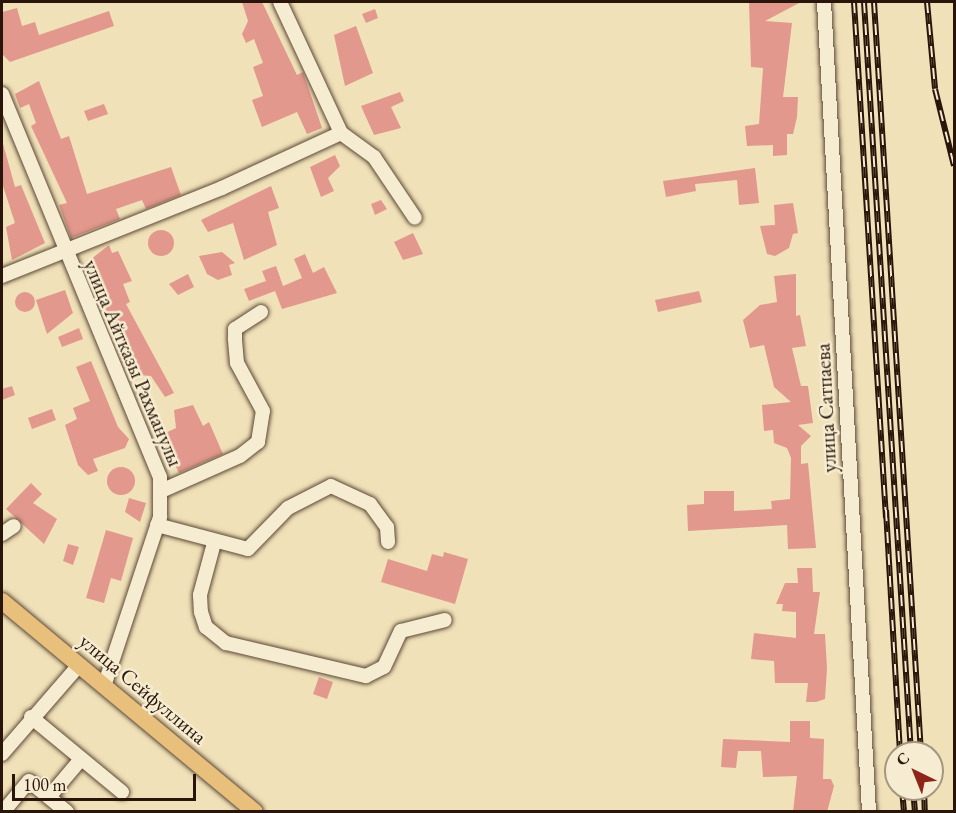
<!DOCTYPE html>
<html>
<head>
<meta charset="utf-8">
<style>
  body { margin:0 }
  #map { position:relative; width:956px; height:813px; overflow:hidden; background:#f0e1b8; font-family:"EB Garamond",serif }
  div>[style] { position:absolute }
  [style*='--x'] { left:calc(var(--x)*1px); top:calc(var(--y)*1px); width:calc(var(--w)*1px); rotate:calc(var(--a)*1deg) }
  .building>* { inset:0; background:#e2988c }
  .round { border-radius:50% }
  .roads { filter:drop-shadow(0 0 2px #5c4836) drop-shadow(0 0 2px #5c4836) }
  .minor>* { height:14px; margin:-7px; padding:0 7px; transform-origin:7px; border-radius:7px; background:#f5ecd1 }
  .major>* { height:16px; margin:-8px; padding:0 8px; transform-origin:8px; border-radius:8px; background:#e8c07c }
  .rail>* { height:6px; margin-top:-3px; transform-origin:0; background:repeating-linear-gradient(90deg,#f5ecd1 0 11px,#2a150a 0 22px); box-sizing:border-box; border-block:2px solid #2a150a }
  span { translate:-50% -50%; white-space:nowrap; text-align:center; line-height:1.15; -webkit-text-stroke:5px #f5ecd1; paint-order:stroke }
  .street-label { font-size:21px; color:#2a150a }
  .frame { position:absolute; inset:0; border:3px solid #2a150a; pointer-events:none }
  .north { position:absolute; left:884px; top:741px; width:60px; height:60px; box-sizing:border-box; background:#f5ecd1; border:2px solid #a49681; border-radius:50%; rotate:317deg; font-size:16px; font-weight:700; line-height:24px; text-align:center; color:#2a150a }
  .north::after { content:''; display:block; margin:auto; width:21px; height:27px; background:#8f2418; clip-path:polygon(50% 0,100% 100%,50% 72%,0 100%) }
  .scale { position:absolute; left:12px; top:774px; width:184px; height:27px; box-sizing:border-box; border:3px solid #2a150a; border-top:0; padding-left:8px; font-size:18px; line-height:21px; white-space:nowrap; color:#2a150a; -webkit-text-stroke:4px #f5ecd1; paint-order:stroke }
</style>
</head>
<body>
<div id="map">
  <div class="building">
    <div style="clip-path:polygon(242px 2px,262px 2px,297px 75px,303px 72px,322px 128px,307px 134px,297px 112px,262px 127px,252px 100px,263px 96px,253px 67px,263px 63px,254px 39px,246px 43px,242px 34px,248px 21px)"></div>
    <div style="clip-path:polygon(749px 2px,801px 2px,765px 21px,792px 23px,783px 97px,798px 97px,797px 117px,793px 134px,787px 134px,787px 155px,773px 156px,773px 145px,747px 146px,745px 126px,759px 124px,763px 68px,751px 67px)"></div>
    <div style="clip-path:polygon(17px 8px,22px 26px,35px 22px,39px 35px,109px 11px,114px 26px,10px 62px,2px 54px,2px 12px)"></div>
    <div style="clip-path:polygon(375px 9px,378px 18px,366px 23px,362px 14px)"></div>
    <div style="clip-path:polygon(356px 26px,373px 73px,345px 86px,334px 35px)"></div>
    <div style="clip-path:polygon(39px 81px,61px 139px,69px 136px,87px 194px,171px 167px,181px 195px,146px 209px,142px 200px,116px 209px,120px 219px,71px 238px,59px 205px,67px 203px,31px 126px,36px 123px,29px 104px,20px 108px,15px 94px)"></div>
    <div style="clip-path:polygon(400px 92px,404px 101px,391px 107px,401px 128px,374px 135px,361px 106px)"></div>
    <div style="clip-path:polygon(104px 104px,108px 114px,88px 121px,84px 111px)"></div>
    <div style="clip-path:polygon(2px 140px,15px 187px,21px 185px,45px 243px,12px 260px,6px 227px,15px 223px,2px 183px)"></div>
    <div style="clip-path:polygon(335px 155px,340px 166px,328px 178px,334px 191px,321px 197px,310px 167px)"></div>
    <div style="clip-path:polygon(755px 168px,759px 203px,739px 205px,737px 180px,695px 184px,696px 191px,666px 197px,663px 181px)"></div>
    <div style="clip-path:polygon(271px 186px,279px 208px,268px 212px,277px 245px,244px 260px,233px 223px,208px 232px,201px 220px)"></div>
    <div style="clip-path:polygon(381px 200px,387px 209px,375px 215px,371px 204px)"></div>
    <div style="clip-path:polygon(793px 203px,798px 233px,793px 234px,789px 248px,775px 256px,767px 254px,760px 226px,775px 225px,774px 205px)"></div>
    <div class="round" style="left:148px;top:230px;width:26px;height:26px"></div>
    <div style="clip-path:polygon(413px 233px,423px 254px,403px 260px,394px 242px)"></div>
    <div style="clip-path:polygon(109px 245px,112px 253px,118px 251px,132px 281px,123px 284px,130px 302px,126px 304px,174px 393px,165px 397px,151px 376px,139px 375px,120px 333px,114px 335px,105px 316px,102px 307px,107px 305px,90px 260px)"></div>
    <div style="clip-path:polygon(222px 252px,235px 263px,229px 265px,232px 275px,218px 280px,207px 274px,199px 256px)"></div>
    <div style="clip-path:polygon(305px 254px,313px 273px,324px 267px,337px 293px,282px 309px,275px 291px,249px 301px,244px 289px,266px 281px,262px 271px,276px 266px,283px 286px,302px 278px,294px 259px)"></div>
    <div style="clip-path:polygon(188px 274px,194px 287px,178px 295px,169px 284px)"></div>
    <div style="clip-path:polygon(796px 274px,796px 316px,800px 315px,806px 346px,792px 348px,801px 386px,808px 386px,813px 423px,798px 425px,811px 436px,801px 446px,801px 464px,808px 463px,816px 548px,788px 549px,787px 525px,688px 531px,687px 505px,704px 504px,704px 491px,734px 491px,734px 511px,772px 509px,771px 501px,790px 499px,791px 458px,787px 448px,774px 443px,773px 430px,764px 431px,762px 405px,791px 402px,774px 387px,764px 345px,750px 348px,743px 320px,760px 305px,777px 302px,774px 276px)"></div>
    <div style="clip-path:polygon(65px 290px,73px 313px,47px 334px,36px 300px)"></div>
    <div style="clip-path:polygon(699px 291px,702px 302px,658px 312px,655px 300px)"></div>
    <div class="round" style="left:15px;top:292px;width:20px;height:20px"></div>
    <div style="clip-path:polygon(79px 328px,83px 339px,62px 347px,58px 337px)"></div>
    <div style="clip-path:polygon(91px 361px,118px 427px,129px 439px,125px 448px,93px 459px,98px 471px,88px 475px,78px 465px,65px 425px,77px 419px,73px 408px,90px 401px,76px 367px)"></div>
    <div style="clip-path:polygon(12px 386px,15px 395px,2px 400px,2px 389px)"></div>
    <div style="clip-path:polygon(193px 405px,203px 426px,209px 422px,223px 454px,179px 473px,161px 435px,176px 428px,174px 410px)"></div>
    <div style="clip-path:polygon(52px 409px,56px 420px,32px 429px,28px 418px)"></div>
    <div class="round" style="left:107px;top:467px;width:28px;height:28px"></div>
    <div style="clip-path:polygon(31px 483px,42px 494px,33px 503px,57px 519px,44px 544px,6px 509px)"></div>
    <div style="clip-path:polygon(129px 498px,146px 503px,140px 522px,125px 512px)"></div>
    <div style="clip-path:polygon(106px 530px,133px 538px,121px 581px,111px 578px,104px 603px,86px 598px)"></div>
    <div style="clip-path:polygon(68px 544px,79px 547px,73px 565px,63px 561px)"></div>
    <div style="clip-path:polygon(444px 552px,468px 559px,455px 604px,381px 582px,388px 559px,427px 571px,432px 554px,443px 557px)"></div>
    <div style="clip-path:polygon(797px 568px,812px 568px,813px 592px,820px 592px,814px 634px,825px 634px,827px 668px,825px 699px,816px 702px,806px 702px,808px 683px,775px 683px,774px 661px,751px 659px,754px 633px,796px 638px,796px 612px,782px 611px,783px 604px,776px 604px,785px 583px,798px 583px)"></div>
    <div style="clip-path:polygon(319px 677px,333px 682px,327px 699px,313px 694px)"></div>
    <div style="clip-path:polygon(790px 721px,810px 721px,810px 738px,824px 739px,823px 779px,831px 779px,834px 786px,827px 812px,793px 812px,797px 776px,763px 777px,761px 751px,738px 751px,736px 768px,721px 767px,723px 739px,790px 742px)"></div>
  </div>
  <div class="roads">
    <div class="minor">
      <div style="--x:280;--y:2;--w:145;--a:65"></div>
      <div style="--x:341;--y:133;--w:41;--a:36"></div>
      <div style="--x:374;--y:157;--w:73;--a:56.1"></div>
      <div style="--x:824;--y:2;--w:811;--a:86.82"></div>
      <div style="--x:2;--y:94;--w:414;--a:67.6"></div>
      <div style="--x:160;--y:477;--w:40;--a:90"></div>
      <div style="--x:160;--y:517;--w:178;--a:108.3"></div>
      <div style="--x:2;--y:276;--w:237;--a:-21.8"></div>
      <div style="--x:222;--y:188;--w:131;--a:-24.8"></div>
      <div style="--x:161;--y:491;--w:86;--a:-23.9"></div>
      <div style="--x:240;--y:456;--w:23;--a:-38"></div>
      <div style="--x:258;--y:442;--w:31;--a:-81"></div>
      <div style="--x:263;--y:411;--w:55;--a:-118.4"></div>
      <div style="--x:237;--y:363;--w:25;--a:-95"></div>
      <div style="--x:235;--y:338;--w:9;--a:-90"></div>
      <div style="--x:235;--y:329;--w:31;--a:-33"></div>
      <div style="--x:157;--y:525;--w:94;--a:14.8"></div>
      <div style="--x:248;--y:549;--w:57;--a:-45.7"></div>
      <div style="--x:288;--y:508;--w:48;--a:-27.1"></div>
      <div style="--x:331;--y:486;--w:43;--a:24.8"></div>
      <div style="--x:370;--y:504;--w:29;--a:54"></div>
      <div style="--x:387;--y:527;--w:15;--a:86"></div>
      <div style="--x:2;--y:534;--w:14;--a:-34"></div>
      <div style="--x:214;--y:543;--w:54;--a:105.1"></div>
      <div style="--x:200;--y:595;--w:17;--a:87"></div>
      <div style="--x:201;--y:612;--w:16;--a:72"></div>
      <div style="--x:206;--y:627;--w:26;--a:39"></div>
      <div style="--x:226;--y:643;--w:144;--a:13.3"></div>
      <div style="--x:366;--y:676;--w:20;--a:-27"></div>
      <div style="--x:384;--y:667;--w:40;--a:-65"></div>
      <div style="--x:401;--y:631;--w:45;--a:-14"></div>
      <div style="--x:31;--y:717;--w:118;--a:39.5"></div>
      <div style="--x:2;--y:754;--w:118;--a:-49.1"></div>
      <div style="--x:49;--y:797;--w:50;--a:-49.9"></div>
      <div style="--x:3;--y:812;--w:40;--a:-50"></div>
      <div style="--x:29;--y:781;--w:49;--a:39.2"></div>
    </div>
    <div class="major">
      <div style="--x:2;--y:601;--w:329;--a:39.8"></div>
    </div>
  </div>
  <div class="rail">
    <div style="--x:854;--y:2;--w:517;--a:86.45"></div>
    <div style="--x:864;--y:2;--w:752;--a:86.42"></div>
    <div style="--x:874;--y:2;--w:752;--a:86.42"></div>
    <div style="--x:927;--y:2;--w:87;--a:84.7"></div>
    <div style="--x:935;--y:89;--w:79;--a:76.1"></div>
    <div style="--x:886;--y:510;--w:243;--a:86.7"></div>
    <div style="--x:902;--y:789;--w:23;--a:85"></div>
    <div style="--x:913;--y:789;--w:23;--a:85"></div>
    <div style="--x:924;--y:789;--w:23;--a:88"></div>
  </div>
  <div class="street-label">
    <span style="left:133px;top:363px;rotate:67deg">улица Айтказы Рахманулы</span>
    <span style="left:826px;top:408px;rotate:-93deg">улица Сатпаева</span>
    <span style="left:143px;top:689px;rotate:40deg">улица Сейфуллина</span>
  </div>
  <div class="frame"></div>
  <div class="north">С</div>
  <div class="scale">100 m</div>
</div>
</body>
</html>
